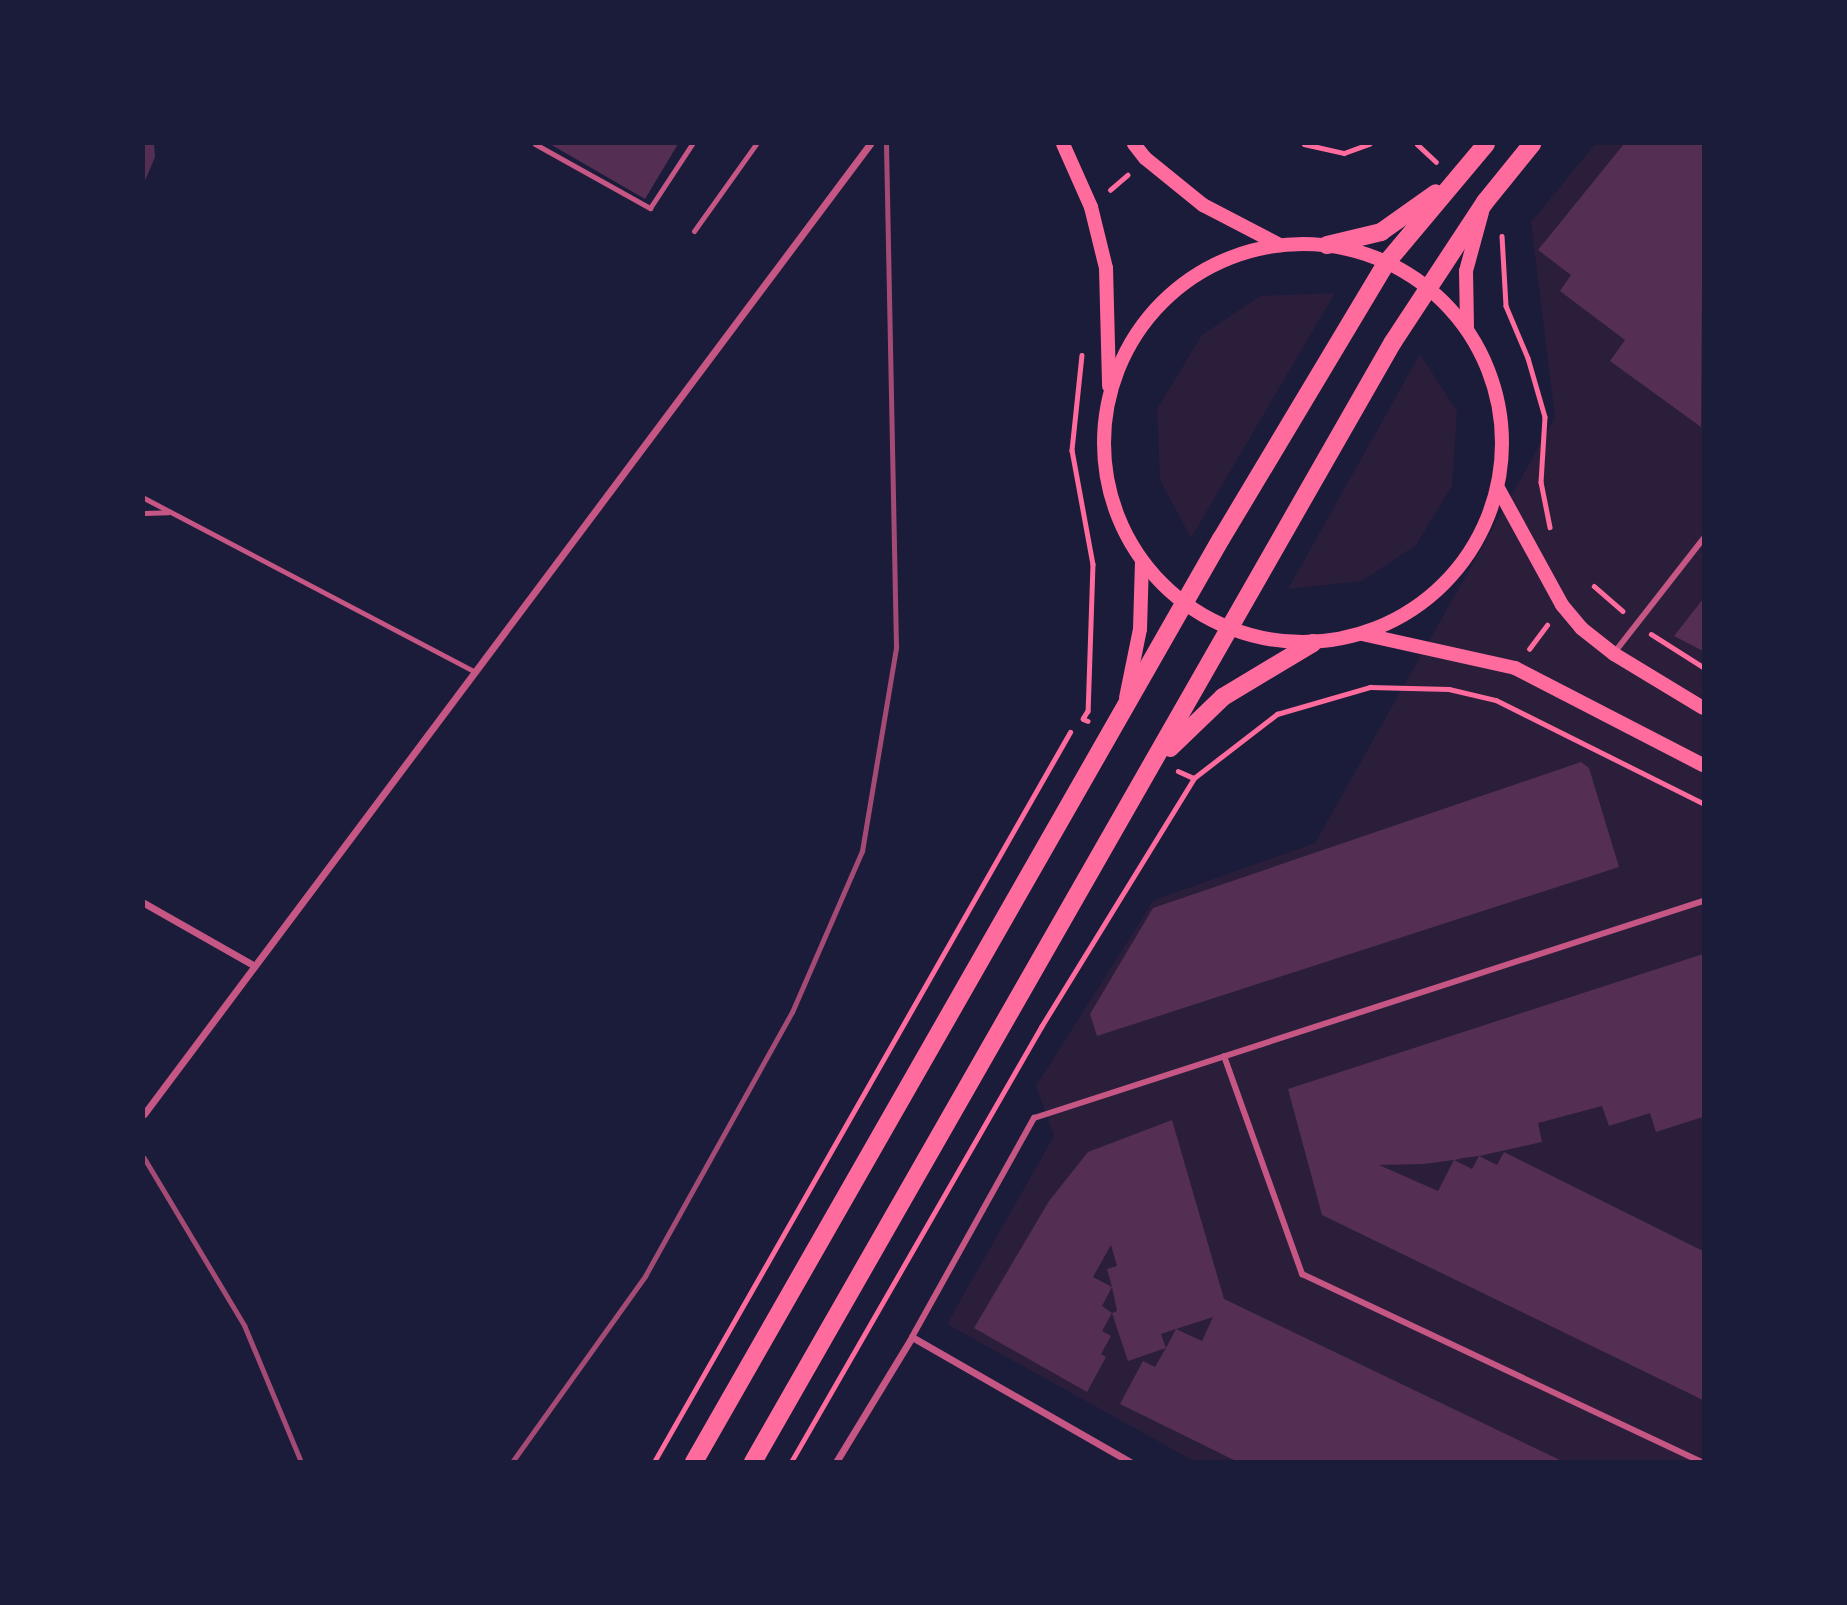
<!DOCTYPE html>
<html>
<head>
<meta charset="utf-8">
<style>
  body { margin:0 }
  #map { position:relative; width:1847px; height:1605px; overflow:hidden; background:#1b1b3a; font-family:"Varela Round",sans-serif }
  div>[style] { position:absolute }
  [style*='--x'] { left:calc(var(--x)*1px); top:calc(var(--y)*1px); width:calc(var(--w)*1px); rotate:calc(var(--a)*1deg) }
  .green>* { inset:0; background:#2a1e3b }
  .building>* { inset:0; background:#542f53 }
  .path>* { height:4.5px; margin:-2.25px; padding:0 2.25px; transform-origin:2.25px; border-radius:2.25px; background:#ff6b9d }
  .service>* { height:5px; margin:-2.5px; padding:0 2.5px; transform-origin:2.5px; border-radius:2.5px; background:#c65784 }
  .pedestrian>* { height:6px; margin:-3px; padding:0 3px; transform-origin:3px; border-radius:3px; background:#c65784 }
  .minor>* { height:7px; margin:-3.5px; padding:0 3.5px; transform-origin:3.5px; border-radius:3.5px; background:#c65784 }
  .secondary>* { height:14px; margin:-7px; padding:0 7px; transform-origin:7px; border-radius:7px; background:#ff6b9d }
  .secondary>.ring { margin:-7px; padding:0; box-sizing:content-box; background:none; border:14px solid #ff6b9d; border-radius:50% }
  .primary>* { height:18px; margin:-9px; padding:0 9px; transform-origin:9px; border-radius:9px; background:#ff6b9d }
  .rail>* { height:5px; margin:-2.5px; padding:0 2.5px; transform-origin:2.5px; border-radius:2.5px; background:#a44b75 }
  span { translate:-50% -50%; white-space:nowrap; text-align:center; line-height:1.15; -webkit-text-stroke:7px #1b1b3a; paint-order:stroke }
  .frame { position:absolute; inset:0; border:145px solid #1b1b3a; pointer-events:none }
</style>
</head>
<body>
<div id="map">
  <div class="green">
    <div style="clip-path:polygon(1595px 144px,1703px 144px,1703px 1461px,1194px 1461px,947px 1324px,1054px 1136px,1036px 1086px,1154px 900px,1315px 843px,1555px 418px,1531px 222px)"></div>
    <div style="clip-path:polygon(1335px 293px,1191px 538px,1160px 480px,1157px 409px,1202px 335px,1260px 296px)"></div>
    <div style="clip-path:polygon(1420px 354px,1457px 411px,1452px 486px,1416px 545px,1362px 581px,1288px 589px)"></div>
  </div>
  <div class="building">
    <div style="clip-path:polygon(144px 144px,154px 144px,155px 157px,144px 183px)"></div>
    <div style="clip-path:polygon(550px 144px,678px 144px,645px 199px)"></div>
    <div style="clip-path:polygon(1624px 144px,1703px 144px,1701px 427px,1610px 361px,1625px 340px,1560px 291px,1571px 275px,1538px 250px)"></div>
    <div style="clip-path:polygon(1703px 599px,1703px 651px,1674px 636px)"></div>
    <div style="clip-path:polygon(1581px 762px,1589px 768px,1619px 867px,1097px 1036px,1090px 1014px,1153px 908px)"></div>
    <div style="clip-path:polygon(evenodd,1703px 954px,1703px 1117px,1656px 1132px,1650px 1113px,1609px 1126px,1602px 1106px,1538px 1123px,1542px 1142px,1479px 1156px,1497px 1165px,1504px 1152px,1703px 1251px,1703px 1400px,1322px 1215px,1288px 1089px,1703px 954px,1479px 1156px,1472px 1169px,1454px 1160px,1463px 1158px,1479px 1156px,1703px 954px,1454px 1160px,1438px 1191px,1379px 1165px,1424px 1164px,1454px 1160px)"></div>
    <div style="clip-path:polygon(evenodd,1172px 1120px,1224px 1299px,1564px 1462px,1238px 1462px,1120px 1404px,1143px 1361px,1155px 1367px,1166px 1348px,1176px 1329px,1161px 1334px,1166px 1348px,1128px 1361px,1112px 1313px,1102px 1331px,1111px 1336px,1101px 1354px,1106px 1357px,1087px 1392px,974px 1328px,1049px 1201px,1088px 1152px,1172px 1120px,1111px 1245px,1117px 1266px,1107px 1269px,1112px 1287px,1093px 1277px,1111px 1245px,1172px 1120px,1112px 1287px,1117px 1311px,1112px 1313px,1102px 1306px,1112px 1287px,1172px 1120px,1213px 1317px,1202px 1341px,1176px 1329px,1213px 1317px)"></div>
  </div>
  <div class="path">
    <div style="--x:1304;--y:144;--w:41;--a:12.7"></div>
    <div style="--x:1344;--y:153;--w:27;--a:-20"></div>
    <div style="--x:1417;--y:144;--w:26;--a:43"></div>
    <div style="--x:1110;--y:190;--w:23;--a:-41"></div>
    <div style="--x:1502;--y:236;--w:70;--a:86.7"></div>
    <div style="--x:1506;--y:306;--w:56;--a:67.1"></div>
    <div style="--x:1528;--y:358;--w:61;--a:73.9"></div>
    <div style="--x:1545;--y:417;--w:65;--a:93.5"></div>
    <div style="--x:1541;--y:482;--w:46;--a:78.7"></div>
    <div style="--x:1082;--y:355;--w:96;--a:96"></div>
    <div style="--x:1072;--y:450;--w:116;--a:79.6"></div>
    <div style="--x:1093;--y:564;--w:147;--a:91.9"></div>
    <div style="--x:1088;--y:711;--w:9;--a:122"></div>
    <div style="--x:1083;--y:719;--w:5;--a:22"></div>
    <div style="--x:1594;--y:586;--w:38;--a:41"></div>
    <div style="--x:1651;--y:634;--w:62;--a:32.4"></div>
    <div style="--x:1529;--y:649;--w:30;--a:-53"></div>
    <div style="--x:1178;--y:771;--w:17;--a:24"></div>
    <div style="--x:654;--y:1462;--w:840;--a:-60.32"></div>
    <div style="--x:791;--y:1462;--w:502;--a:-60.11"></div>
    <div style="--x:1041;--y:1027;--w:292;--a:-58.4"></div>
    <div style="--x:1194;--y:778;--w:105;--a:-37.6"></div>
    <div style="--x:1277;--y:714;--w:97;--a:-16.2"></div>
    <div style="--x:1370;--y:687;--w:79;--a:1.5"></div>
    <div style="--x:1449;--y:689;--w:48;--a:13.2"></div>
    <div style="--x:1496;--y:700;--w:231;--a:26.5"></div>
  </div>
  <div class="service">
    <div style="--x:535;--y:144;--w:132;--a:29.1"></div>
    <div style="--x:650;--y:208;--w:77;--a:-56.7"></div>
    <div style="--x:694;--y:231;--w:107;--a:-54.5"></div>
    <div style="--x:144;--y:498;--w:373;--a:27.7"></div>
    <div style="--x:144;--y:513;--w:24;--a:-2"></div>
  </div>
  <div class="pedestrian">
    <div style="--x:1614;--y:653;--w:145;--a:-52"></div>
    <div style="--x:1224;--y:1056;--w:232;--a:70.3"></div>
    <div style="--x:1302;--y:1274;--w:441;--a:25.2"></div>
    <div style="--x:912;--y:1337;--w:251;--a:-60.9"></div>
    <div style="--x:1034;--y:1118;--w:703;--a:-17.97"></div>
  </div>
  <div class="minor">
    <div style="--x:144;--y:903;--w:125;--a:29.6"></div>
    <div style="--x:144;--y:1114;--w:1212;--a:-53.19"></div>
    <div style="--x:836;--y:1462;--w:146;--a:-58.7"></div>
    <div style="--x:912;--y:1337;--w:251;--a:29.8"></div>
  </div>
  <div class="secondary">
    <div style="--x:1063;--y:144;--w:69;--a:66"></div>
    <div style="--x:1091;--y:207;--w:63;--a:76.2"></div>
    <div style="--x:1106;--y:268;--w:118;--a:88.5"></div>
    <div style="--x:1134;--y:144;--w:18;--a:52"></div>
    <div style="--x:1145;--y:158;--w:75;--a:39"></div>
    <div style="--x:1203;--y:205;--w:87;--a:27.5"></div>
    <div class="ring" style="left:1104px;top:244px;width:384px;height:384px"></div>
    <div style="--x:1467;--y:327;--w:56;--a:-91"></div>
    <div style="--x:1466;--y:271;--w:61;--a:-74.8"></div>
    <div style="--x:1498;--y:488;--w:133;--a:61.3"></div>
    <div style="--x:1562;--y:605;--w:30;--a:50"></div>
    <div style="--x:1581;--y:628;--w:42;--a:38.2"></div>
    <div style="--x:1614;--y:654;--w:104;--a:31.2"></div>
    <div style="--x:1362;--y:634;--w:157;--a:12.5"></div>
    <div style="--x:1515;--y:668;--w:212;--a:27.3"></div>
    <div style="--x:1126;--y:698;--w:70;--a:-78.5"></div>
    <div style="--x:1140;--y:629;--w:68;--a:-88.3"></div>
  </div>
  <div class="primary">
    <div style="--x:1327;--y:245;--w:56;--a:-13.5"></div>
    <div style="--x:1381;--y:232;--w:67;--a:-35.3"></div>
    <div style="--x:1170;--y:748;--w:74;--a:-43.9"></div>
    <div style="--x:1223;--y:697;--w:105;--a:-31"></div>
    <div style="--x:694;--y:1462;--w:1063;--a:-60.28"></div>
    <div style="--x:1221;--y:539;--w:323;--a:-59.1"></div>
    <div style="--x:1387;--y:262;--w:154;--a:-50"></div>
    <div style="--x:753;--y:1462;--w:1290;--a:-60.26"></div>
    <div style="--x:1393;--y:342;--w:168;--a:-56.7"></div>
    <div style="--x:1485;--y:202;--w:75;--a:-51"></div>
  </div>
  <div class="rail">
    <div style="--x:144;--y:1158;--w:195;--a:59.1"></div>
    <div style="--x:244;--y:1325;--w:148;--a:67.4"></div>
    <div style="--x:512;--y:1462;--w:229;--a:-54.4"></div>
    <div style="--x:645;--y:1276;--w:302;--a:-60.9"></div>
    <div style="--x:792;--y:1012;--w:176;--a:-66.5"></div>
    <div style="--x:862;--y:851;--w:207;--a:-80.5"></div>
    <div style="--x:896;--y:647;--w:503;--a:-91.14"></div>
  </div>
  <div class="frame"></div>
</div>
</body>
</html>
